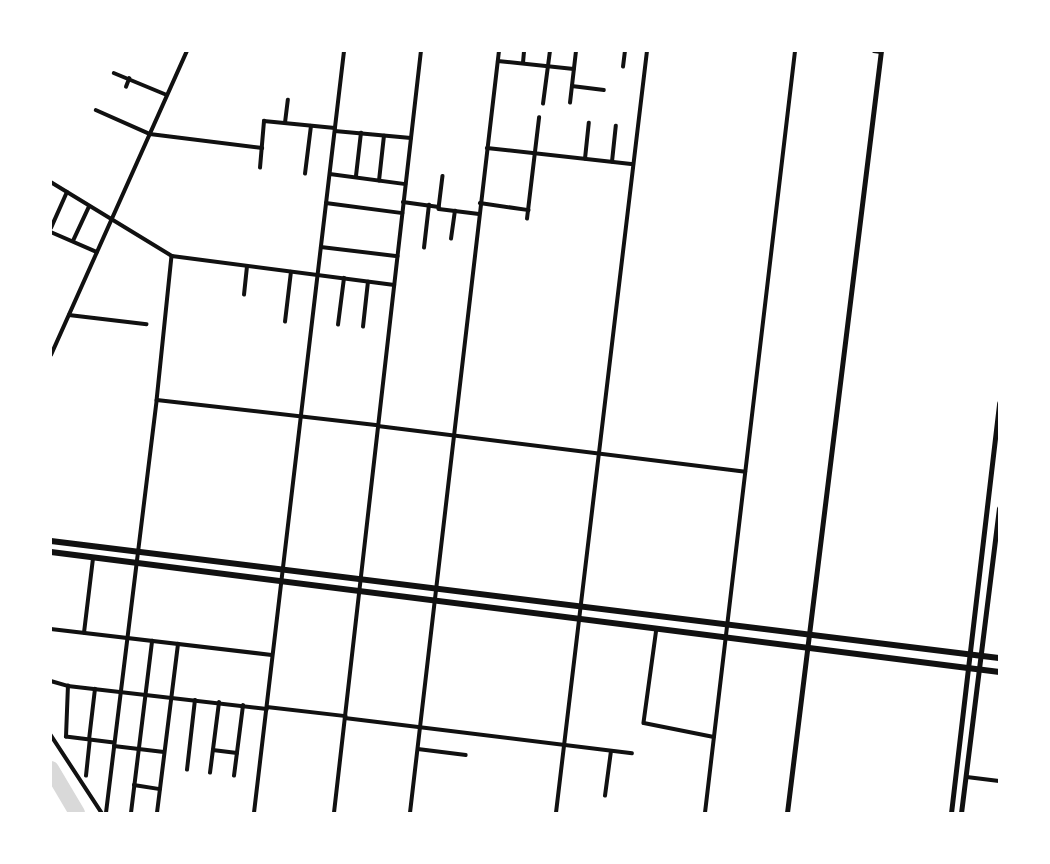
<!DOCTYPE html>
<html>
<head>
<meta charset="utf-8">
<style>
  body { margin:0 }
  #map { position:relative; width:1050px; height:864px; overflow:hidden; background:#fff; font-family:"Archivo Narrow",sans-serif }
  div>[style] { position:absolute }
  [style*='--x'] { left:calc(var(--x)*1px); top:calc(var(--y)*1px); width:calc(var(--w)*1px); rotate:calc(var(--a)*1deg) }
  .river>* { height:16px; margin:-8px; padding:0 8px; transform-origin:8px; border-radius:8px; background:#d9d9d9 }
  .minor>* { height:3.5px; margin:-1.75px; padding:0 1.75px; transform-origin:1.75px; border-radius:1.75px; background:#111 }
  .tertiary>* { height:4.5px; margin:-2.25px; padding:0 2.25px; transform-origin:2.25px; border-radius:2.25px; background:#111 }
  .secondary>* { height:5px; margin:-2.5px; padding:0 2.5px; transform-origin:2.5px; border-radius:2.5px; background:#111 }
  .primary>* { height:6px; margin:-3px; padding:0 3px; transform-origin:3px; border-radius:3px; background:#111 }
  span { translate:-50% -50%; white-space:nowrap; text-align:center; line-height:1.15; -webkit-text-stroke:7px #fff; paint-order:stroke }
  .frame { position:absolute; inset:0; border:52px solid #fff; pointer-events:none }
</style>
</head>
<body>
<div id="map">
  <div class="river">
    <div style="--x:51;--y:769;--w:51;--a:59.4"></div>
  </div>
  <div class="minor">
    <div style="--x:874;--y:51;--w:7;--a:8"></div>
    <div style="--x:498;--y:61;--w:76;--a:6"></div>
    <div style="--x:523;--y:63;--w:12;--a:-85"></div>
    <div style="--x:623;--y:67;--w:16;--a:-83"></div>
    <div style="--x:114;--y:73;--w:57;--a:22.5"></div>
    <div style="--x:572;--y:86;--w:32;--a:7"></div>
    <div style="--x:126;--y:87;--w:9;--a:-69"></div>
    <div style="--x:570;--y:103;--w:52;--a:-83.4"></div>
    <div style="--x:543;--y:104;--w:53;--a:-82.5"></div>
    <div style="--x:96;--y:110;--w:59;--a:24"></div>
    <div style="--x:150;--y:134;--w:113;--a:7.1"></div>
    <div style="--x:285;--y:123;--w:23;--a:-83"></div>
    <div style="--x:335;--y:131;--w:76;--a:5.3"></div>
    <div style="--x:487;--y:148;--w:147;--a:6.3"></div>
    <div style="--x:585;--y:159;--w:36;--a:-84"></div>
    <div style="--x:612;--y:162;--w:36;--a:-84"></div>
    <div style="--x:260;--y:168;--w:47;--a:-85.1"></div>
    <div style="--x:264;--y:121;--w:71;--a:5.6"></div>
    <div style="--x:305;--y:174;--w:48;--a:-82.9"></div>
    <div style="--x:330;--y:174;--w:76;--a:7.6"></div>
    <div style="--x:356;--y:176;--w:43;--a:-83.4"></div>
    <div style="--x:443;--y:176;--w:33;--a:97"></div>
    <div style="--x:439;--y:209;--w:40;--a:7.1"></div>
    <div style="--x:379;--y:181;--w:45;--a:-83.7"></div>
    <div style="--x:51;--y:182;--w:142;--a:31.4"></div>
    <div style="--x:172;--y:256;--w:145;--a:95.9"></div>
    <div style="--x:403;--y:202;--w:36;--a:8"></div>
    <div style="--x:326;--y:203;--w:77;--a:7.5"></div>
    <div style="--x:480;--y:203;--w:49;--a:8.3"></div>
    <div style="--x:527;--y:219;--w:102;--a:-83.2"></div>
    <div style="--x:51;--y:228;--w:39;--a:-66"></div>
    <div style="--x:51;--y:232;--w:50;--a:23.5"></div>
    <div style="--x:451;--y:239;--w:28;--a:-82"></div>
    <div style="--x:73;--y:241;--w:38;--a:-65"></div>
    <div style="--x:321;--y:247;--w:77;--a:6.8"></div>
    <div style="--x:424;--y:248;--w:43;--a:-83.4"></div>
    <div style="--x:172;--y:256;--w:224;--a:7.4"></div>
    <div style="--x:244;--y:295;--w:28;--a:-84"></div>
    <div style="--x:69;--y:315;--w:78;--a:6.7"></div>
    <div style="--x:285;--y:322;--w:50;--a:-83.2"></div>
    <div style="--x:338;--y:325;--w:47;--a:-82.7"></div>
    <div style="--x:363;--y:327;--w:45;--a:-83.7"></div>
    <div style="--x:51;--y:355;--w:333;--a:-65.9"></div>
    <div style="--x:378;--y:426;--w:370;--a:7.1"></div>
    <div style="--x:657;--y:628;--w:96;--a:97.8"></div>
    <div style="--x:644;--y:723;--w:71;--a:11.3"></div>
    <div style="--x:51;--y:629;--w:222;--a:6.7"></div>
    <div style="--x:84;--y:633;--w:75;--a:-83.1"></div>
    <div style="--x:51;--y:681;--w:18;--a:16"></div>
    <div style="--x:267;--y:707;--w:79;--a:6.6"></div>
    <div style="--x:345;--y:718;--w:289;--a:7"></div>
    <div style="--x:51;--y:735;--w:93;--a:56.8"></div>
    <div style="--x:89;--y:740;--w:51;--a:-83.3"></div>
    <div style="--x:114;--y:743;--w:48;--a:-172.9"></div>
    <div style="--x:66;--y:737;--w:51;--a:-87.8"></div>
    <div style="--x:68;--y:686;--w:200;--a:6.6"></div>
    <div style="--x:114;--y:746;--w:50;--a:6.8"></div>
    <div style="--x:418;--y:749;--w:48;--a:7.1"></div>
    <div style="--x:213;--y:750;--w:24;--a:7"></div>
    <div style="--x:187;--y:770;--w:70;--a:-83.5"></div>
    <div style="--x:210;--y:773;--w:71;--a:-82.7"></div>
    <div style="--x:86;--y:776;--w:36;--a:-84"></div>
    <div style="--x:234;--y:776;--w:71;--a:-82.7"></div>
    <div style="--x:967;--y:777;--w:32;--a:7"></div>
    <div style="--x:134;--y:785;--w:26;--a:9"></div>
    <div style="--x:605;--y:796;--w:45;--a:-82.4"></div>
    <div style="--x:106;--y:813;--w:416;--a:-83"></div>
    <div style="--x:157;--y:400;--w:222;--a:6.5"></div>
    <div style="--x:131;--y:813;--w:173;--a:-83"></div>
    <div style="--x:157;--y:813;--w:170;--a:-82.9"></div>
    <div style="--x:254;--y:813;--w:767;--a:-83.26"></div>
    <div style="--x:334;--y:813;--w:767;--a:-83.49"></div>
    <div style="--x:410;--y:813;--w:767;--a:-83.34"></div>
    <div style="--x:556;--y:813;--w:767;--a:-83.19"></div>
    <div style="--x:705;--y:813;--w:767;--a:-83.26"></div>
  </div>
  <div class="tertiary">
    <div style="--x:787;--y:813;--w:768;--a:-82.97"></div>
  </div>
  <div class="secondary">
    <div style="--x:951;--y:813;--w:413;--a:-83.3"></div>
    <div style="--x:961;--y:813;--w:307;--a:-82.9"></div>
  </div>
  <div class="primary">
    <div style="--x:51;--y:541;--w:955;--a:7.04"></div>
    <div style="--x:51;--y:552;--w:956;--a:7.21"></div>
  </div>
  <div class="frame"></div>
</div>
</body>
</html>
